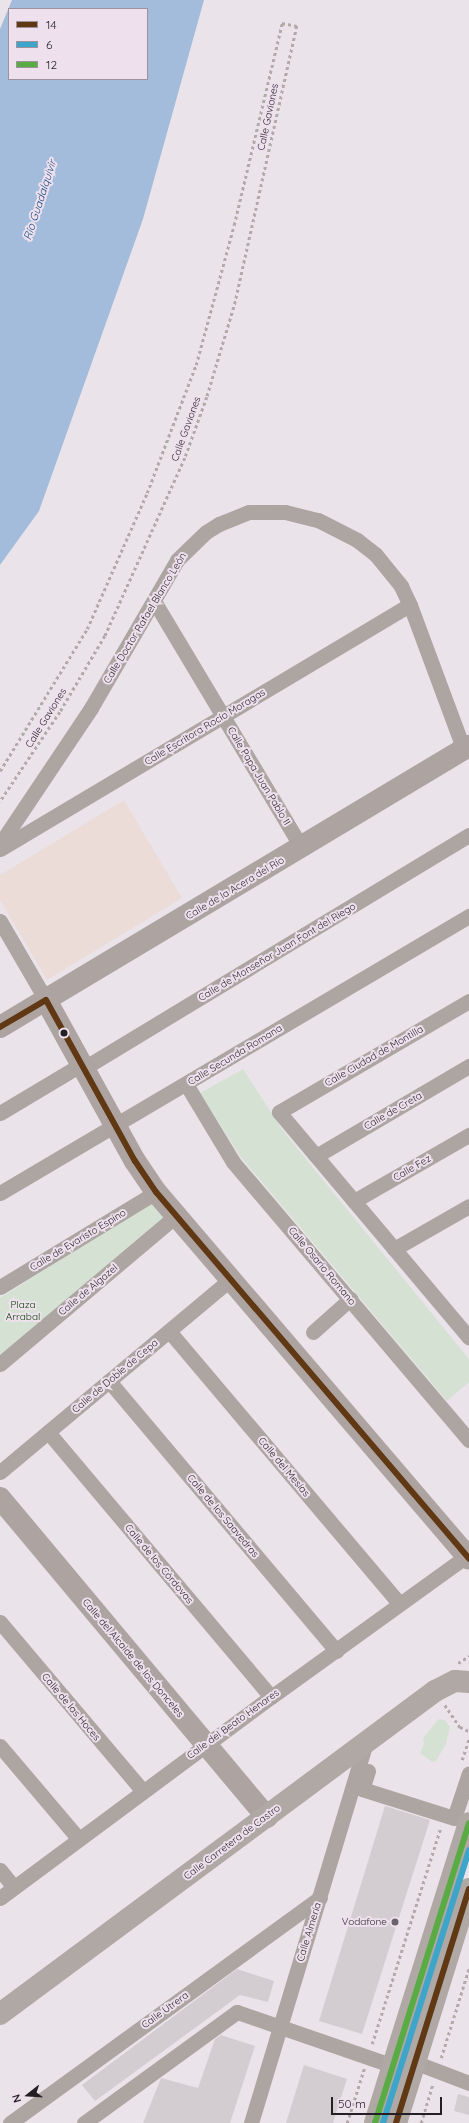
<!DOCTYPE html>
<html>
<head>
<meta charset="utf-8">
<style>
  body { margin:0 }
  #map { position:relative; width:469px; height:2123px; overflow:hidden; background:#eae4ea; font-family:Quicksand,sans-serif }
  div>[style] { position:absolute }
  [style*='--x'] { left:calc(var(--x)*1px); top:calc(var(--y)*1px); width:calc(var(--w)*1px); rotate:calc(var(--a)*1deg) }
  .education>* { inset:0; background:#ebdcd8 }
  .green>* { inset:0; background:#d5e2d3 }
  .water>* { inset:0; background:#a3bcdc }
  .building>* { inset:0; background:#d3cdd1 }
  .path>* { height:2.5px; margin-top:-1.25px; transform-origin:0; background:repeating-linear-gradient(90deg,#b1aaa9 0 3px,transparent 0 6px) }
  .street>* { height:15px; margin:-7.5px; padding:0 7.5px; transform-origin:7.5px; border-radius:7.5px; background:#ada5a2 }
  .secondary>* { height:22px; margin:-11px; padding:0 11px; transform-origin:11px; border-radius:11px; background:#ada3a1 }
  .primary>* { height:22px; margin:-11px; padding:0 11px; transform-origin:11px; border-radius:11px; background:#afa8a5 }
  .bus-1>* { height:6px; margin:-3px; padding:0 3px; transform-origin:3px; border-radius:3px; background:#603813 }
  .bus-2>* { height:6px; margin:-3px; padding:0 3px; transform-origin:3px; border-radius:3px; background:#3ea5ca }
  .bus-3>* { height:6px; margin:-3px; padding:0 3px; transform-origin:3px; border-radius:3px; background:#59ab43 }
  .dots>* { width:11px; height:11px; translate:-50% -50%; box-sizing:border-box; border:2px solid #eee0ed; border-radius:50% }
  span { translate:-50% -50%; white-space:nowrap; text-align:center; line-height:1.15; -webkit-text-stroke:4px #eee0ed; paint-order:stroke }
  .street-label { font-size:10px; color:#241f24 }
  .park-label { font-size:10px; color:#094407 }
  .poi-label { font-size:10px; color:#241f24 }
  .right { translate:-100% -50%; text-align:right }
  .water-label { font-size:11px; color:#134b81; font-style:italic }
  .legend { position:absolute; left:8px; top:8px; width:140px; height:72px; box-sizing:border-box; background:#eee0ed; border:1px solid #9d939d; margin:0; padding:5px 7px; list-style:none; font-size:12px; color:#241f24 }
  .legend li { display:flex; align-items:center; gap:8px; height:20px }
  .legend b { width:20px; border:1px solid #9d939d }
  .north { position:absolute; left:8px; top:2075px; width:40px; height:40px; -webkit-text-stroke:3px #eee0ed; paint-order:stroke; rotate:253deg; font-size:11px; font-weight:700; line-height:16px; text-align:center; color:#241f24 }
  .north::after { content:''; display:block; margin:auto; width:14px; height:18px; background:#241f24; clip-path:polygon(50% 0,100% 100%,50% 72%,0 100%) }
  .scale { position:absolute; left:331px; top:2097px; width:111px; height:18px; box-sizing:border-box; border:2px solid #241f24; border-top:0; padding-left:5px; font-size:12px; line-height:14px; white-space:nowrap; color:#241f24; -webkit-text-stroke:3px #eee0ed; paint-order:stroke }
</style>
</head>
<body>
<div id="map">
  <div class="education">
    <div style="clip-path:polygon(124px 800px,182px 898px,47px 980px,0 900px,0 875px)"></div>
  </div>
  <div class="green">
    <div style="clip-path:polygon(243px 1069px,284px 1132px,469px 1359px,469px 1382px,447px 1401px,240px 1156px,200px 1093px)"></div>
    <div style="clip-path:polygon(154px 1201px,169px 1223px,0 1357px,0 1298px)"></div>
    <div style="clip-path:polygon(439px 1719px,445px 1720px,450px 1727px,446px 1744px,436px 1761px,432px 1762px,420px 1753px,424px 1744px,423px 1738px)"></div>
  </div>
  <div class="water">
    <div style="clip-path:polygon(evenodd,12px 0,204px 0,143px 219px,39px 511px,0 565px,0 29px,12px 0,9px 9px,147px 9px,147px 79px,9px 79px,9px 9px)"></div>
  </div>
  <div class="building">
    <div style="clip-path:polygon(385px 1806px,430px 1820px,362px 2034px,319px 2021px)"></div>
    <div style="clip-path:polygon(237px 1969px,274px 1981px,268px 2002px,240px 1995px,95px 2101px,82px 2085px)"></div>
    <div style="clip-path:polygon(221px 2035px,255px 2046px,230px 2123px,143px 2123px,161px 2078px,198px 2088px,215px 2039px)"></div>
    <div style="clip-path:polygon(304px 2065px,347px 2079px,333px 2123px,286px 2123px)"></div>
    <div style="clip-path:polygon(458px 2094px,469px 2097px,469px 2115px,454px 2111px)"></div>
  </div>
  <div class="path">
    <div style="--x:0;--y:771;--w:167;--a:-58.5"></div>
    <div style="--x:87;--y:629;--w:149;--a:-66.2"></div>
    <div style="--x:147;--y:493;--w:137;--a:-69.1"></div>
    <div style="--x:196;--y:365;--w:145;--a:-74.8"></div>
    <div style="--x:234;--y:225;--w:208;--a:-76.6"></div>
    <div style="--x:282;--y:23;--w:15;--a:11"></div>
    <div style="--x:297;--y:26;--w:288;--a:102.6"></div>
    <div style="--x:234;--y:307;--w:94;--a:106.7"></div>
    <div style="--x:207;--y:397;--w:65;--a:109.8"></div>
    <div style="--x:185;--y:458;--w:195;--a:114.2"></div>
    <div style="--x:105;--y:636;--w:88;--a:120.6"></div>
    <div style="--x:60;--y:712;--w:108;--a:123.7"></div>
    <div style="--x:458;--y:1663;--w:13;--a:-32"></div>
    <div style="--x:445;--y:1705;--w:27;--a:56"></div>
    <div style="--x:460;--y:1727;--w:10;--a:24"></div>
    <div style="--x:462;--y:1760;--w:22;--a:-72"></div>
    <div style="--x:372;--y:2044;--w:228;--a:-72.4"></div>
    <div style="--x:441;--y:2058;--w:94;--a:-72.7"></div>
    <div style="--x:347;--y:2123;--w:57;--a:-72.5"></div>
    <div style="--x:421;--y:2123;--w:42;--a:-73.3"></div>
  </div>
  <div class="street">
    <div style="--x:154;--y:601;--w:288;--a:59.1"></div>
    <div style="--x:0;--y:844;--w:164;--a:-56.2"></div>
    <div style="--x:91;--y:708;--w:171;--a:-59.8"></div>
    <div style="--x:177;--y:560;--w:40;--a:-44"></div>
    <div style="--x:206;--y:532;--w:15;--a:-32"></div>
    <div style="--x:219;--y:524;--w:32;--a:-22"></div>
    <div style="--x:249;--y:512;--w:36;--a:0"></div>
    <div style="--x:285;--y:512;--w:34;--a:14"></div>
    <div style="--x:318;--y:520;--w:44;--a:27.1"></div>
    <div style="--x:357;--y:540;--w:24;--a:38"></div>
    <div style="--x:376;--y:555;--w:40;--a:51"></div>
    <div style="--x:401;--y:586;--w:21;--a:65"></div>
    <div style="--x:410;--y:605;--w:155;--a:69.6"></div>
    <div style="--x:0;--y:849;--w:477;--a:-30.8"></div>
    <div style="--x:0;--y:921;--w:91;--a:59.8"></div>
    <div style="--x:469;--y:1001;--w:220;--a:149.7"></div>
    <div style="--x:279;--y:1112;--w:295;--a:49.9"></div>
    <div style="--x:84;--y:1068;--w:450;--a:-31.2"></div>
    <div style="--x:186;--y:1084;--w:91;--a:58.9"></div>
    <div style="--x:233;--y:1162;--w:365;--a:49.7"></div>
    <div style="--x:0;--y:1113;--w:96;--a:-30.9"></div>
    <div style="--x:316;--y:1156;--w:178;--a:-30.5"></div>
    <div style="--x:0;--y:1193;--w:545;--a:-30.57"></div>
    <div style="--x:354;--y:1201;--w:133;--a:-29.9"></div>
    <div style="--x:394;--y:1249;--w:86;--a:-29.8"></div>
    <div style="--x:0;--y:1287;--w:183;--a:-31.3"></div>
    <div style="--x:169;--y:1331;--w:356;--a:49.8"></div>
    <div style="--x:313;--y:1332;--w:50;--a:-41.7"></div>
    <div style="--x:0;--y:1364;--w:230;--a:-40.1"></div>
    <div style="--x:109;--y:1381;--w:353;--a:49.9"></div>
    <div style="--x:48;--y:1432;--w:346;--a:49.9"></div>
    <div style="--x:0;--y:1472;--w:300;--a:-39.9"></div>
    <div style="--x:0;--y:1622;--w:221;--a:49.8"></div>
    <div style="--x:0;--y:1746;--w:122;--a:49.7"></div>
    <div style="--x:368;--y:1771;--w:19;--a:108"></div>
    <div style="--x:362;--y:1789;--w:96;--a:17.5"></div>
    <div style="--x:454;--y:1818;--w:47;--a:-71.6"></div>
    <div style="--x:0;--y:1870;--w:22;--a:51"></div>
    <div style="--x:0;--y:1898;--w:337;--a:-36.6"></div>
    <div style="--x:271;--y:1697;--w:244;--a:-35.8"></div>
    <div style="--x:414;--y:2062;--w:59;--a:20.9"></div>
    <div style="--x:10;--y:2123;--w:383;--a:-36"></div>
    <div style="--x:84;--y:2123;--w:189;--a:-36"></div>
    <div style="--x:237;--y:2012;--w:166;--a:19"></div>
    <div style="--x:251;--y:2123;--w:399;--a:-73.2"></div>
  </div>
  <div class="secondary">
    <div style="--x:46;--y:1000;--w:184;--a:61.1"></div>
    <div style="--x:135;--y:1161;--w:37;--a:56"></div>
    <div style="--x:156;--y:1192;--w:482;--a:49.5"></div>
    <div style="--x:0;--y:1027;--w:547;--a:-30.93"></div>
    <div style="--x:0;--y:1498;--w:416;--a:50.1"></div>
  </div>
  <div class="primary">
    <div style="--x:0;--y:2014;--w:542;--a:-36.59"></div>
    <div style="--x:435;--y:1691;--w:22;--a:-27"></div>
    <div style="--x:455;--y:1681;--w:14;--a:4"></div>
    <div style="--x:375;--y:2123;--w:314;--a:-72.6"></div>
    <div style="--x:396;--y:2123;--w:245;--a:-72.7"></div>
  </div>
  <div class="bus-1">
    <div style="--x:0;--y:1027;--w:53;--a:-30.4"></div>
    <div style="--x:46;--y:1000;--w:184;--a:61.1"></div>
    <div style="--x:135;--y:1161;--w:37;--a:56"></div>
    <div style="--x:156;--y:1192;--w:482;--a:49.5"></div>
    <div style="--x:396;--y:2123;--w:245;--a:-72.7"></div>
  </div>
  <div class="bus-2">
    <div style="--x:383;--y:2123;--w:286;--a:-72.5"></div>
  </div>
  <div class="bus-3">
    <div style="--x:375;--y:2123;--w:314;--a:-72.6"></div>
  </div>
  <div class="dots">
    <div style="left:64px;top:1033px;background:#241f24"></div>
    <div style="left:395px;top:1922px;background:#696469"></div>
  </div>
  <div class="street-label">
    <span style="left:268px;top:117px;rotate:-78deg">Calle Gaviones</span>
    <span style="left:186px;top:429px;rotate:-70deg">Calle Gaviones</span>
    <span style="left:145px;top:618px;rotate:-59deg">Calle Doctor Rafael Blanco León</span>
    <span style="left:46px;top:718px;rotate:-58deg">Calle Gaviones</span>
    <span style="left:205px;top:727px;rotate:-31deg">Calle Escritora Rocío Moragas</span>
    <span style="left:259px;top:776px;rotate:59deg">Calle Papa Juan Pablo II</span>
    <span style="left:235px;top:888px;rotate:-31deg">Calle de la Acera del Río</span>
    <span style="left:277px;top:952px;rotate:-31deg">Calle de Monseñor Juan Font del Riego</span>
    <span style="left:235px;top:1055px;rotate:-31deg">Calle Secunda Romana</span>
    <span style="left:374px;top:1056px;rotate:-30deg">Calle Ciudad de Montilla</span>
    <span style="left:393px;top:1111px;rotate:-30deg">Calle de Creta</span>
    <span style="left:412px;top:1168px;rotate:-30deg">Calle Fez</span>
    <span style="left:78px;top:1240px;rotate:-31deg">Calle de Evaristo Espino</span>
    <span style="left:322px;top:1266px;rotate:50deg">Calle Osario Romano</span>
    <span style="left:88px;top:1290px;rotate:-40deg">Calle de Algazel</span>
    <span style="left:115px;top:1376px;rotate:-40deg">Calle de Doble de Cepa</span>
    <span style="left:284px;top:1467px;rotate:50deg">Calle del Mesías</span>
    <span style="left:223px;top:1516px;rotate:50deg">Calle de los Saavedras</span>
    <span style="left:159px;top:1564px;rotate:50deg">Calle de los Córdovas</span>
    <span style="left:133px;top:1658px;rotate:50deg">Calle del Alcaide de los Donceles</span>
    <span style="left:71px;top:1707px;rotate:50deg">Calle de las Hoces</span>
    <span style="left:233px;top:1724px;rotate:-36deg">Calle del Beato Henares</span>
    <span style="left:232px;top:1842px;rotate:-37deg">Calle Carretera de Castro</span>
    <span style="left:309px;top:1932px;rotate:-73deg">Calle Almería</span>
    <span style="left:165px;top:2010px;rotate:-36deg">Calle Utrera</span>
  </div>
  <div class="park-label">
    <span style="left:23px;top:1310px">Plaza<br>Arrabal</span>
  </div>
  <div class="poi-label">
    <span class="right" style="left:387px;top:1922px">Vodafone</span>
  </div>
  <div class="water-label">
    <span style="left:40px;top:200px;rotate:-72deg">Río Guadalquivir</span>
  </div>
  <ul class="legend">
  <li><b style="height:5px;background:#603813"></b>14</li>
  <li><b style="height:5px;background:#3ea5ca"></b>6</li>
  <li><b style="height:5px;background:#59ab43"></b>12</li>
  </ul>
  <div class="north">N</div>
  <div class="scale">50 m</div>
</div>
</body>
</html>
